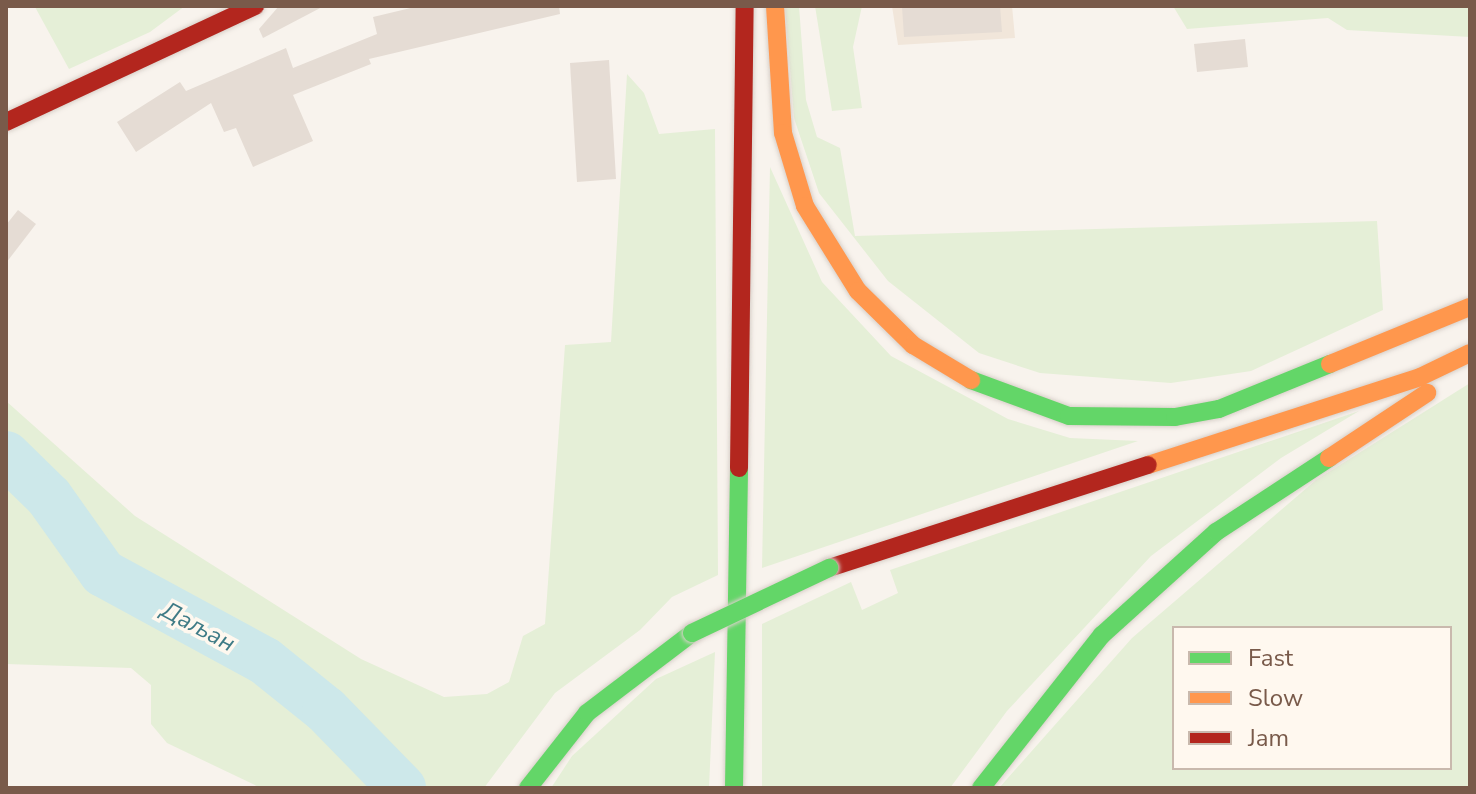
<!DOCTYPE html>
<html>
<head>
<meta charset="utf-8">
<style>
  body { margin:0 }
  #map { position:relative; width:1476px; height:794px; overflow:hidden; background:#f8f3ed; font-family:"Nunito Sans",sans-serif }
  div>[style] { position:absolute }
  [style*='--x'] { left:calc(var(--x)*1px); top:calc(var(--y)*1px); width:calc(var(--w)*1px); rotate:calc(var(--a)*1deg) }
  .residential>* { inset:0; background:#f1e6da }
  .green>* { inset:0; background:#e5efd7 }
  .river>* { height:48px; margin:-24px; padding:0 24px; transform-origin:24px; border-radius:24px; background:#cde8ea }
  .building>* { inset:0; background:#e5dcd4 }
  .roads { filter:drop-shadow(0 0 2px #d8d0c9) drop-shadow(0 0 2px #d8d0c9) }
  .fast>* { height:18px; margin:-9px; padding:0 9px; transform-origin:9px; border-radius:9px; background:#63d668 }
  .slow>* { height:18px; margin:-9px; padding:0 9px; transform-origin:9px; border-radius:9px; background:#ff974d }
  .jam>* { height:18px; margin:-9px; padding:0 9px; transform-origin:9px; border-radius:9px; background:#b3261e }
  .bridges { filter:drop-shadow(0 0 2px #dad0ca) drop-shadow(0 0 2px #dad0ca) }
  .fast-bridge>* { height:18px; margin:-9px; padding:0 9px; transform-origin:9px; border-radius:9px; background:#63d668 }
  span { translate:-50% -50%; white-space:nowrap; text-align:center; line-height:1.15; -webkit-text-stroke:7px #fff8ef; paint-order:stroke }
  .water-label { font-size:24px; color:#3f7b86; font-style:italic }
  .frame { position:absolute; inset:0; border:8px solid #795a4a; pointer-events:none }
  .legend { position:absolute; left:1172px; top:626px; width:280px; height:144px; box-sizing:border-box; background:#fff8ef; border:2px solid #c9b9ad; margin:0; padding:10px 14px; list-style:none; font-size:24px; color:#795a4a }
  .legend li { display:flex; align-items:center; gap:16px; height:40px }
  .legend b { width:40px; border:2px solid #c9b9ad }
</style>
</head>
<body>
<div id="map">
  <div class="residential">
    <div style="clip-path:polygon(892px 6px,1012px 6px,1015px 38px,898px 45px)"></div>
  </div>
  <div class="green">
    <div style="clip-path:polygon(6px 6px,185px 6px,150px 32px,69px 69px,35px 7px)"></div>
    <div style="clip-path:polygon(785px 6px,799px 6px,806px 100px,817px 137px,840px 148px,855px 236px,1377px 221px,1383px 310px,1251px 371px,1171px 383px,1040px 373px,979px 353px,888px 281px,819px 193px,794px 118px)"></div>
    <div style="clip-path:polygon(815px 6px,862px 6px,853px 47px,862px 108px,832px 111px)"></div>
    <div style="clip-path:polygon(1173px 6px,1470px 6px,1470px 37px,1347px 30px,1328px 18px,1187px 29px)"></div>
    <div style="clip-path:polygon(627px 74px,644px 93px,659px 134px,715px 129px,718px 575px,672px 597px,640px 630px,555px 693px,484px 788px,261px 788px,167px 743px,151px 724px,151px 685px,131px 668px,6px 664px,6px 473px,22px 457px,6px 442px,6px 401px,135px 516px,361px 659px,444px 697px,487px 694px,509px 682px,523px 636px,545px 624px,565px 345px,611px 342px)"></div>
    <div style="clip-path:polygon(770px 167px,822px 282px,891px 356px,1008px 419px,1070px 438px,1138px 441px,762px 568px)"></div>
    <div style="clip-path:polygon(evenodd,1470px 383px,1470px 788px,999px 788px,1132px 638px,1316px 480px,1470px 383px,1174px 628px,1450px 628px,1450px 768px,1174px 768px,1174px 628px)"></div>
    <div style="clip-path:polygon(1359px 411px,1281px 458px,1151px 556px,1007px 711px,950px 788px,762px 788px,762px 624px,851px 582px,862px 610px,898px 593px,890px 570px)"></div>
    <div style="clip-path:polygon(715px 652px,709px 788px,551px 788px,572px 756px,656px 679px)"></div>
  </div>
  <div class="river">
    <div style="--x:6;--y:455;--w:60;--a:44.3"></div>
    <div style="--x:49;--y:497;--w:93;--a:54.6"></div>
    <div style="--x:103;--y:573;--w:184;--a:28.5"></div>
    <div style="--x:265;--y:661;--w:78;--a:38.8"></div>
    <div style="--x:326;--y:710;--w:109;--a:45.7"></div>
  </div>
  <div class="building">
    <div style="clip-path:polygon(279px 6px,324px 6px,263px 38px,259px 29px)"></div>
    <div style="clip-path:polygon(419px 6px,559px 6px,560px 14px,369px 59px,371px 64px,293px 95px,313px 141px,253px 167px,236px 128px,224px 132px,211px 103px,136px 152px,117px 122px,180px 82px,186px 91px,286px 48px,293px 68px,377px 34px,373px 17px)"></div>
    <div style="clip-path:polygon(902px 6px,1000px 6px,1002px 32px,904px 37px)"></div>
    <div style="clip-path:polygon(1245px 39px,1248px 67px,1197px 72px,1194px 44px)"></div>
    <div style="clip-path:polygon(609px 60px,616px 179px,577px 182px,570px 63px)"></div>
    <div style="clip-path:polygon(18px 210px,36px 224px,6px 263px,6px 225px)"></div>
  </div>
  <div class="roads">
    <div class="fast">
      <div style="--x:971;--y:380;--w:104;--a:20.2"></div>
      <div style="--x:1069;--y:416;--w:106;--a:0.5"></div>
      <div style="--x:1175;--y:417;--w:45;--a:-10.3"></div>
      <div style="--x:1219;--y:409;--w:120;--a:-22.1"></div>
      <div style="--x:528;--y:788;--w:95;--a:-51.8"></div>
      <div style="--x:587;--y:713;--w:132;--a:-37.3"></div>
      <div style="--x:734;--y:788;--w:320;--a:-89.1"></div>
      <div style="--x:981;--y:788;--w:195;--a:-51.7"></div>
      <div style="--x:1102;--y:635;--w:154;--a:-42.1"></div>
      <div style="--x:1216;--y:532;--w:135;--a:-33.2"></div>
    </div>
    <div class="slow">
      <div style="--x:775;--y:6;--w:127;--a:86.4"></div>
      <div style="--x:783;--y:133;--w:76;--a:73.2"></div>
      <div style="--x:805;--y:206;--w:100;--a:58.1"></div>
      <div style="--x:858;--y:291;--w:77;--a:44.5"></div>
      <div style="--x:913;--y:345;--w:68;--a:31.1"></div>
      <div style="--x:1330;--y:364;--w:151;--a:-22.2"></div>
      <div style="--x:1329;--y:458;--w:118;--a:-33.6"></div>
      <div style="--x:1148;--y:465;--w:286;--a:-17.9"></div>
      <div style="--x:1420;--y:377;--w:55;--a:-25.6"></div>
    </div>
    <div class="jam">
      <div style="--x:6;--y:122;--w:275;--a:-25"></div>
      <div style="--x:739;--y:468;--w:462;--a:-89.3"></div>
      <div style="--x:829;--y:568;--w:335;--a:-17.9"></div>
    </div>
  </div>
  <div class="bridges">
    <div class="fast-bridge">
      <div style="--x:692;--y:633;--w:152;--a:-25.4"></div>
    </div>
  </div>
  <div class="water-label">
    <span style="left:198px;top:627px;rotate:28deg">Даљан</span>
  </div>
  <div class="frame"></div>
  <ul class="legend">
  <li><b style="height:10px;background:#63d668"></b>Fast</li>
  <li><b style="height:10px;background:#ff974d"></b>Slow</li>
  <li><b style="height:10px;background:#b3261e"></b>Jam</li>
  </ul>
</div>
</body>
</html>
